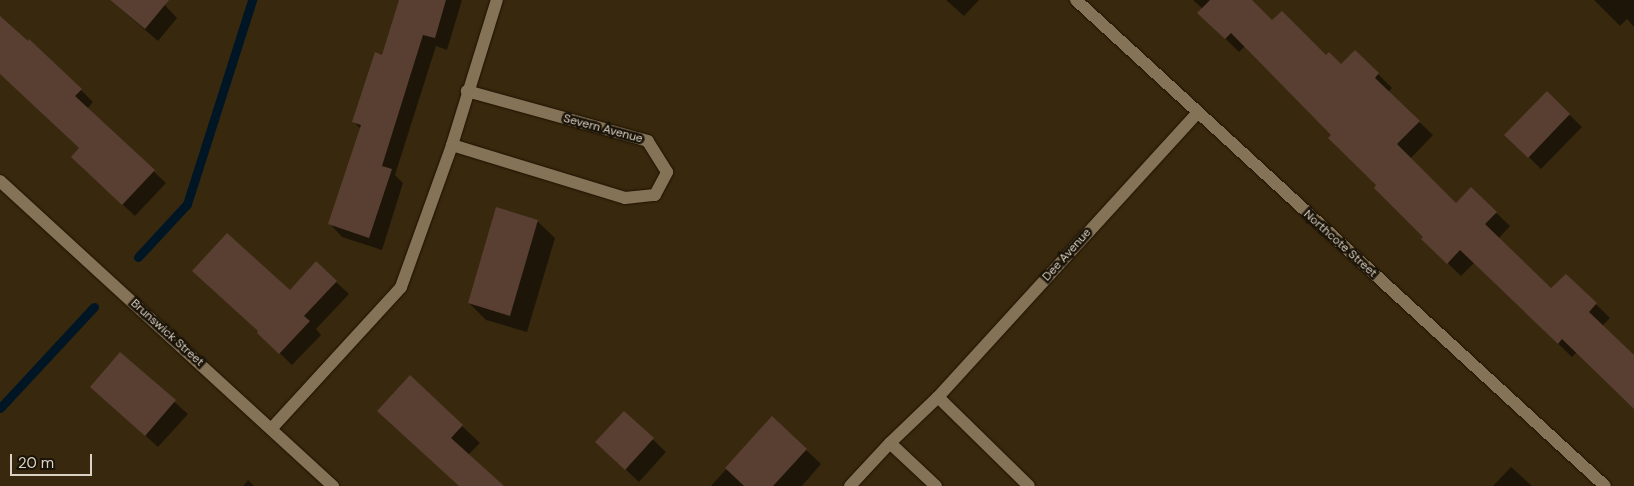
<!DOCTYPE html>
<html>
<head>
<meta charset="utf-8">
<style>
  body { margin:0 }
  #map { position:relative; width:1634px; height:486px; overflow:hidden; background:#38290e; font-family:"DM Sans",sans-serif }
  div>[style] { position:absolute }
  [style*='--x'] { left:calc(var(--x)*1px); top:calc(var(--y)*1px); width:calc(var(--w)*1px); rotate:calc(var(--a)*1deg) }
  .shadow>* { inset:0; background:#0007 }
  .stream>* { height:9px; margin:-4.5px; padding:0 4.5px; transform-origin:4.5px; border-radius:4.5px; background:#001624 }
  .building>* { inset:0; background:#593e32 }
  .roads { filter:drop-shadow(0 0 1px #1f1100) drop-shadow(0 0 1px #1f1100) }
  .street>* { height:12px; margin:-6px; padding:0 6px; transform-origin:6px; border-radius:6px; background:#847357 }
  span { translate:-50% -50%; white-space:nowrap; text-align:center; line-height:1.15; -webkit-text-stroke:5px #1a1308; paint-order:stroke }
  .street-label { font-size:12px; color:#dbd2c3 }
  .scale { position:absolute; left:10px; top:454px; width:82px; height:22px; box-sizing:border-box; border:2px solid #dbd2c3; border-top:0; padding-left:6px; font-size:15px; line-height:18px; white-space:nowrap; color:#dbd2c3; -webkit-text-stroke:4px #1a1308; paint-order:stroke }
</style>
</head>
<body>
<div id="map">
  <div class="shadow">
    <div style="clip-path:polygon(110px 0,167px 0,164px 4px,177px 18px,158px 41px)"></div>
    <div style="clip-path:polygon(401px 0,462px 0,447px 50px,436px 46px,395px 175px,403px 183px,382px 250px,342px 237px,330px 224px,361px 129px,354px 122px,383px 57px)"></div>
    <div style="clip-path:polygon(946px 0,979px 0,964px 16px)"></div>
    <div style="clip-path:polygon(1193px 0,1250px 0,1272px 22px,1341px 65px,1355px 51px,1392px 88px,1388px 92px,1433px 135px,1410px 159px,1457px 204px,1471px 189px,1510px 226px,1498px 239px,1551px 290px,1566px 275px,1610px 318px,1602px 326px,1634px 356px,1634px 408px,1577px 352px,1572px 357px,1474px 263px,1461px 276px,1437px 253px,1425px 237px,1333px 135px,1245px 46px,1239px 52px,1199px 13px,1203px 9px)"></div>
    <div style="clip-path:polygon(1594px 0,1634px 0,1634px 27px,1627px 19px,1620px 26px)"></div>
    <div style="clip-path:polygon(0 17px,81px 90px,93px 102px,87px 109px,166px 183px,135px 216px,85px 170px,80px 149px,0 73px)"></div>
    <div style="clip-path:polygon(1547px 93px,1582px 127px,1541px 169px,1506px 135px)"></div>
    <div style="clip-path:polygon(537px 221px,555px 238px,527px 332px,486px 320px,469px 303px)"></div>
    <div style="clip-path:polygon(336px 282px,349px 294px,316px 329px,321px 335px,292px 365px,271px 345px)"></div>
    <div style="clip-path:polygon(120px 354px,188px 414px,158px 447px,91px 387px)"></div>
    <div style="clip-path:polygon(410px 377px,480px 443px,468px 455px,502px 486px,459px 486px)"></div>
    <div style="clip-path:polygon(624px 412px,666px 452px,639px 482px,609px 454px)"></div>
    <div style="clip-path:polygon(772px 418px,821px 464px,802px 486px,711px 486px)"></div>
    <div style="clip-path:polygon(1511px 467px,1532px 486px,1493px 486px)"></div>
    <div style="clip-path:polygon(248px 480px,254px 486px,243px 486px)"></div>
  </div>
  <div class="stream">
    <div style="--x:138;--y:257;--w:72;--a:-47.2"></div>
    <div style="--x:187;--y:204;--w:214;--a:-72.3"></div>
    <div style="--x:0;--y:408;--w:138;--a:-47.1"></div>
  </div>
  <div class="building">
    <div style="clip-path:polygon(110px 0,169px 0,145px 29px)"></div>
    <div style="clip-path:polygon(399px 0,446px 0,435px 38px,423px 35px,382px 166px,392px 169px,369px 238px,328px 224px,361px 125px,352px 122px,375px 52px,382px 55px)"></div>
    <div style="clip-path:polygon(1210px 0,1252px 0,1272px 20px,1282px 11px,1326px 55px,1329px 52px,1341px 64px,1355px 50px,1379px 73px,1375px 78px,1420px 121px,1397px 144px,1456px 203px,1471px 187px,1497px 212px,1485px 224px,1551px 288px,1566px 274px,1597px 303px,1589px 312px,1634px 355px,1634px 409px,1562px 339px,1558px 344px,1460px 250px,1447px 264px,1421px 239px,1423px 237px,1374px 188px,1376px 185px,1328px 138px,1331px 135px,1231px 33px,1225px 39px,1197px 13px)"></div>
    <div style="clip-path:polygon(0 16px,28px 41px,29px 39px,82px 89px,75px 96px,155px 170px,122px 205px,71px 157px,79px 148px,0 74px)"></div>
    <div style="clip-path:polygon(1547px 91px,1570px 114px,1528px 158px,1504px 135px)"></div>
    <div style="clip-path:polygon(496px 207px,538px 220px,510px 316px,468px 303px)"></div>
    <div style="clip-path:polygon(227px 233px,290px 290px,316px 261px,337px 281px,304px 316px,310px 321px,279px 354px,257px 333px,258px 331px,192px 271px)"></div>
    <div style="clip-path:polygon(120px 352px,176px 400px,145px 436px,90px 387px)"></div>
    <div style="clip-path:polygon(410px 375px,463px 425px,451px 438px,504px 486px,459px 486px,377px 411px)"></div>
    <div style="clip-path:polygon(624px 411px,654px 438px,625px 470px,595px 442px)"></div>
    <div style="clip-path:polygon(772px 416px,807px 449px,773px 486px,744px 486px,725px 468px)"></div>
  </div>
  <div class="roads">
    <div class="street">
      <div style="--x:1076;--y:0;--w:718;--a:42.57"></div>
      <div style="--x:452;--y:145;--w:181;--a:17"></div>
      <div style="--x:625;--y:198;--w:30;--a:-6"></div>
      <div style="--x:655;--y:195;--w:26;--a:-62"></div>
      <div style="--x:667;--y:172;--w:36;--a:-122"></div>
      <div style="--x:648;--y:141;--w:188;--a:-164.6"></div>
      <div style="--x:0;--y:181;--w:452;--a:42.5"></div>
      <div style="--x:938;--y:397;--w:127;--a:44.4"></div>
      <div style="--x:272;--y:428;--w:191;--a:-47.5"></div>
      <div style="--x:401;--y:287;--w:151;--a:-70.2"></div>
      <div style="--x:452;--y:145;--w:152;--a:-72.8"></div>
      <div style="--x:890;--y:443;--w:63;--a:43.1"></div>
      <div style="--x:850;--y:486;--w:59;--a:-47.1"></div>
      <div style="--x:890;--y:443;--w:66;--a:-43.8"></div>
      <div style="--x:938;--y:397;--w:384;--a:-47.6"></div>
    </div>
  </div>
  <div class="street-label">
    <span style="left:603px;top:129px;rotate:15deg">Severn Avenue</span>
    <span style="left:1340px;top:244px;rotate:42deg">Northcote Street</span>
    <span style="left:1067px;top:255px;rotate:-48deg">Dee Avenue</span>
    <span style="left:167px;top:333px;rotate:42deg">Brunswick Street</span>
  </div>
  <div class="scale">20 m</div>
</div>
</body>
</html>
